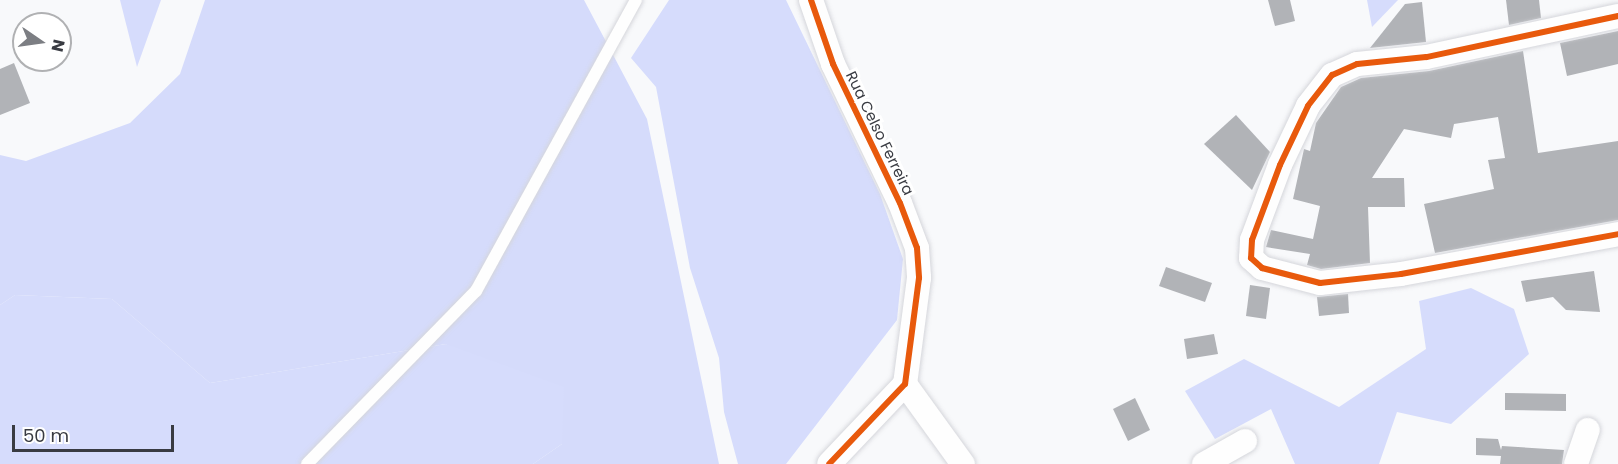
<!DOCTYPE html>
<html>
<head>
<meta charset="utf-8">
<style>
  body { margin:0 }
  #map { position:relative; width:1618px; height:464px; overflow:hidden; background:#f8f9fb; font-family:Poppins,sans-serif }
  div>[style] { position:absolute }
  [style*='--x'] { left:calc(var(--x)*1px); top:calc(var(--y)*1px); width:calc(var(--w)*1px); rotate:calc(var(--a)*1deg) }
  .green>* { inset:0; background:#d5dbfb }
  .forest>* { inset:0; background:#d6dcfc }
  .building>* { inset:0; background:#b1b3b7 }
  .roads { filter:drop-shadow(0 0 2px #d5d6db) drop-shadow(0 0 2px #d5d6db) }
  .service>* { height:12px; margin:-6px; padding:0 6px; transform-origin:6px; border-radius:6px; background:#fefefe }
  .minor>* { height:24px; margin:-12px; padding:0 12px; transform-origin:12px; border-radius:12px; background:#fefefe }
  .cycleway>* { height:6px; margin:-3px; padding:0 3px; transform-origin:3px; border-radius:3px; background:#e8590c }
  span { translate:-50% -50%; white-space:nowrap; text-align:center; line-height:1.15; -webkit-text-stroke:6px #fff; paint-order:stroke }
  .street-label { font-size:15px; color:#393b42 }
  .north { position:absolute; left:12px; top:12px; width:60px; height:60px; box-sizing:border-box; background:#fff; border:2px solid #b0b1b3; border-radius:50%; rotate:103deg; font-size:16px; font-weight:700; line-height:24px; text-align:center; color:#393b42 }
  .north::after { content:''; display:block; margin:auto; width:21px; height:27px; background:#7c7e83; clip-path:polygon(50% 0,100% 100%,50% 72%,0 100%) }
  .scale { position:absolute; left:12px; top:425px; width:162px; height:27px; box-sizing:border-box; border:3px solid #393b42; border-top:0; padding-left:8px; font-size:18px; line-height:21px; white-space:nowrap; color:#393b42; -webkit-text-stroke:4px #fff; paint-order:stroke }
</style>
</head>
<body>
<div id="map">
  <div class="green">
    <div style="clip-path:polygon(205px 0,584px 0,647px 119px,719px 464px,533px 464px,562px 444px,446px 344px,210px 383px,112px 299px,15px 295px,0 305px,0 155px,26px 161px,130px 123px,180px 74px)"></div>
  </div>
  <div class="forest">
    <div style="clip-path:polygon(120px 0,161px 0,137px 67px)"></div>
    <div style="clip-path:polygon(669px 0,786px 0,880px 194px,903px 259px,897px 320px,786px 464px,738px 464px,724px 412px,719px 358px,690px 268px,656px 87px,631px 58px)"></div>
    <div style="clip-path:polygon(1367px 0,1398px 0,1372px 27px)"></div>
    <div style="clip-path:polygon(1471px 288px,1514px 309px,1529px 354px,1451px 424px,1397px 412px,1379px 464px,1295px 464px,1271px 409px,1215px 439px,1185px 391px,1244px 359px,1339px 407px,1426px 349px,1419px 301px)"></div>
    <div style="clip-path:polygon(15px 295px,112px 299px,210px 383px,446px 344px,564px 387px,562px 444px,533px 464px,0 464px,0 305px)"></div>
  </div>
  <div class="building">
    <div style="clip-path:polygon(1268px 0,1290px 0,1295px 21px,1275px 26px)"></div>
    <div style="clip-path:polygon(1506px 0,1539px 0,1541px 18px,1509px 25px)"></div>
    <div style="clip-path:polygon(1422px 2px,1426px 42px,1370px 48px,1405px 4px)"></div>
    <div style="clip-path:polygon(1618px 31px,1618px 64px,1567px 76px,1560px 43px)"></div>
    <div style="clip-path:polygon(1523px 51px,1538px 153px,1618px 141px,1618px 220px,1435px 253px,1424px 204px,1494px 189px,1488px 160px,1505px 158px,1498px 117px,1454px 124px,1451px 138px,1404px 129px,1372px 178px,1404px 178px,1405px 207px,1368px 207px,1370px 263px,1321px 269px,1307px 265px,1310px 254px,1266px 247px,1271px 230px,1313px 239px,1320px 206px,1293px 199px,1304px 149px,1310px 151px,1316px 123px,1341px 87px,1361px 78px,1429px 71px)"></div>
    <div style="clip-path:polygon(14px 63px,30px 103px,0 115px,0 69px)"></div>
    <div style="clip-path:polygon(1236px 115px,1270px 152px,1252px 190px,1204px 144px)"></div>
    <div style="clip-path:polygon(1166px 267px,1212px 283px,1205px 302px,1159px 286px)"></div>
    <div style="clip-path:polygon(1594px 271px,1600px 312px,1566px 310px,1553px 297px,1526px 302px,1521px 281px)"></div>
    <div style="clip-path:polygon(1250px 285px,1270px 288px,1266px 319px,1246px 316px)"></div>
    <div style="clip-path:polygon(1348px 294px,1349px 313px,1319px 316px,1317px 297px)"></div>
    <div style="clip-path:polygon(1214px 334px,1218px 354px,1187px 359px,1184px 339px)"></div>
    <div style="clip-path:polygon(1505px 393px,1566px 394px,1566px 411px,1505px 410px)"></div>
    <div style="clip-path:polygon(1135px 398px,1150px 430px,1128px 441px,1113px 409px)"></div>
    <div style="clip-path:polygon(1476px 438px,1498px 439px,1501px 450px,1502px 446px,1564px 450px,1562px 464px,1500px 464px,1501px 456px,1476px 455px)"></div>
  </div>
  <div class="roads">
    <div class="service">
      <div style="--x:307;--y:464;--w:242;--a:-45.7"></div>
      <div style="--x:476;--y:291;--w:332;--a:-61.2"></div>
    </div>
    <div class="minor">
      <div style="--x:811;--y:0;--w:68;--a:71"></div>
      <div style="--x:833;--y:64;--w:154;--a:64.3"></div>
      <div style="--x:900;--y:203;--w:48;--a:69.3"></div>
      <div style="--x:917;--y:248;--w:30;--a:86"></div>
      <div style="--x:919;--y:278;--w:107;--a:97.5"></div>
      <div style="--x:905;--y:384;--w:110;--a:133.5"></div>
      <div style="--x:1618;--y:16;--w:196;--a:167.9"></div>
      <div style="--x:1426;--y:57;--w:69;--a:174.2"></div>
      <div style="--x:1357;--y:64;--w:27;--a:156"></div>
      <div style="--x:1332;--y:75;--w:39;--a:128"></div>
      <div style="--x:1308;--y:106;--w:65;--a:115.4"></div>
      <div style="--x:1280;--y:165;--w:80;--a:110.5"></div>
      <div style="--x:1252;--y:240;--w:18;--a:93"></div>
      <div style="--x:1251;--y:258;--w:15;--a:42"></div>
      <div style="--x:1262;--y:268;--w:60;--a:14.5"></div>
      <div style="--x:1320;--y:283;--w:81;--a:-6.3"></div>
      <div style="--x:1401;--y:274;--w:221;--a:-10.4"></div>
      <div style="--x:905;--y:384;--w:99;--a:54.1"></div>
      <div style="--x:1204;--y:464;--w:47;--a:-29.3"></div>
      <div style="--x:1576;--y:464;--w:36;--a:-71"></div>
    </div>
  </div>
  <div class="cycleway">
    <div style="--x:811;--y:0;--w:68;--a:71"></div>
    <div style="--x:833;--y:64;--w:154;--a:64.3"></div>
    <div style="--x:900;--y:203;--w:48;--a:69.3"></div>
    <div style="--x:917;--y:248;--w:30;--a:86"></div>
    <div style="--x:919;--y:278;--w:107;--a:97.5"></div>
    <div style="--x:905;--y:384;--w:110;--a:133.5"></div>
    <div style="--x:1618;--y:16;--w:196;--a:167.9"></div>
    <div style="--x:1426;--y:57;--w:69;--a:174.2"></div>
    <div style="--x:1357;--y:64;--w:27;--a:156"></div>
    <div style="--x:1332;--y:75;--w:39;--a:128"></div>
    <div style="--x:1308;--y:106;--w:65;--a:115.4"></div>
    <div style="--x:1280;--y:165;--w:80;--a:110.5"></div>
    <div style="--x:1252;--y:240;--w:18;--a:93"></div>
    <div style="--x:1251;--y:258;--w:15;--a:42"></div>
    <div style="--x:1262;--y:268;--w:60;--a:14.5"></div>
    <div style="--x:1320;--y:283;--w:81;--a:-6.3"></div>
    <div style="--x:1401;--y:274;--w:221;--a:-10.4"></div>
  </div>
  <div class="street-label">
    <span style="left:880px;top:133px;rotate:64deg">Rua Celso Ferreira</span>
  </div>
  <div class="north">N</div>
  <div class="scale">50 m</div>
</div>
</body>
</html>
